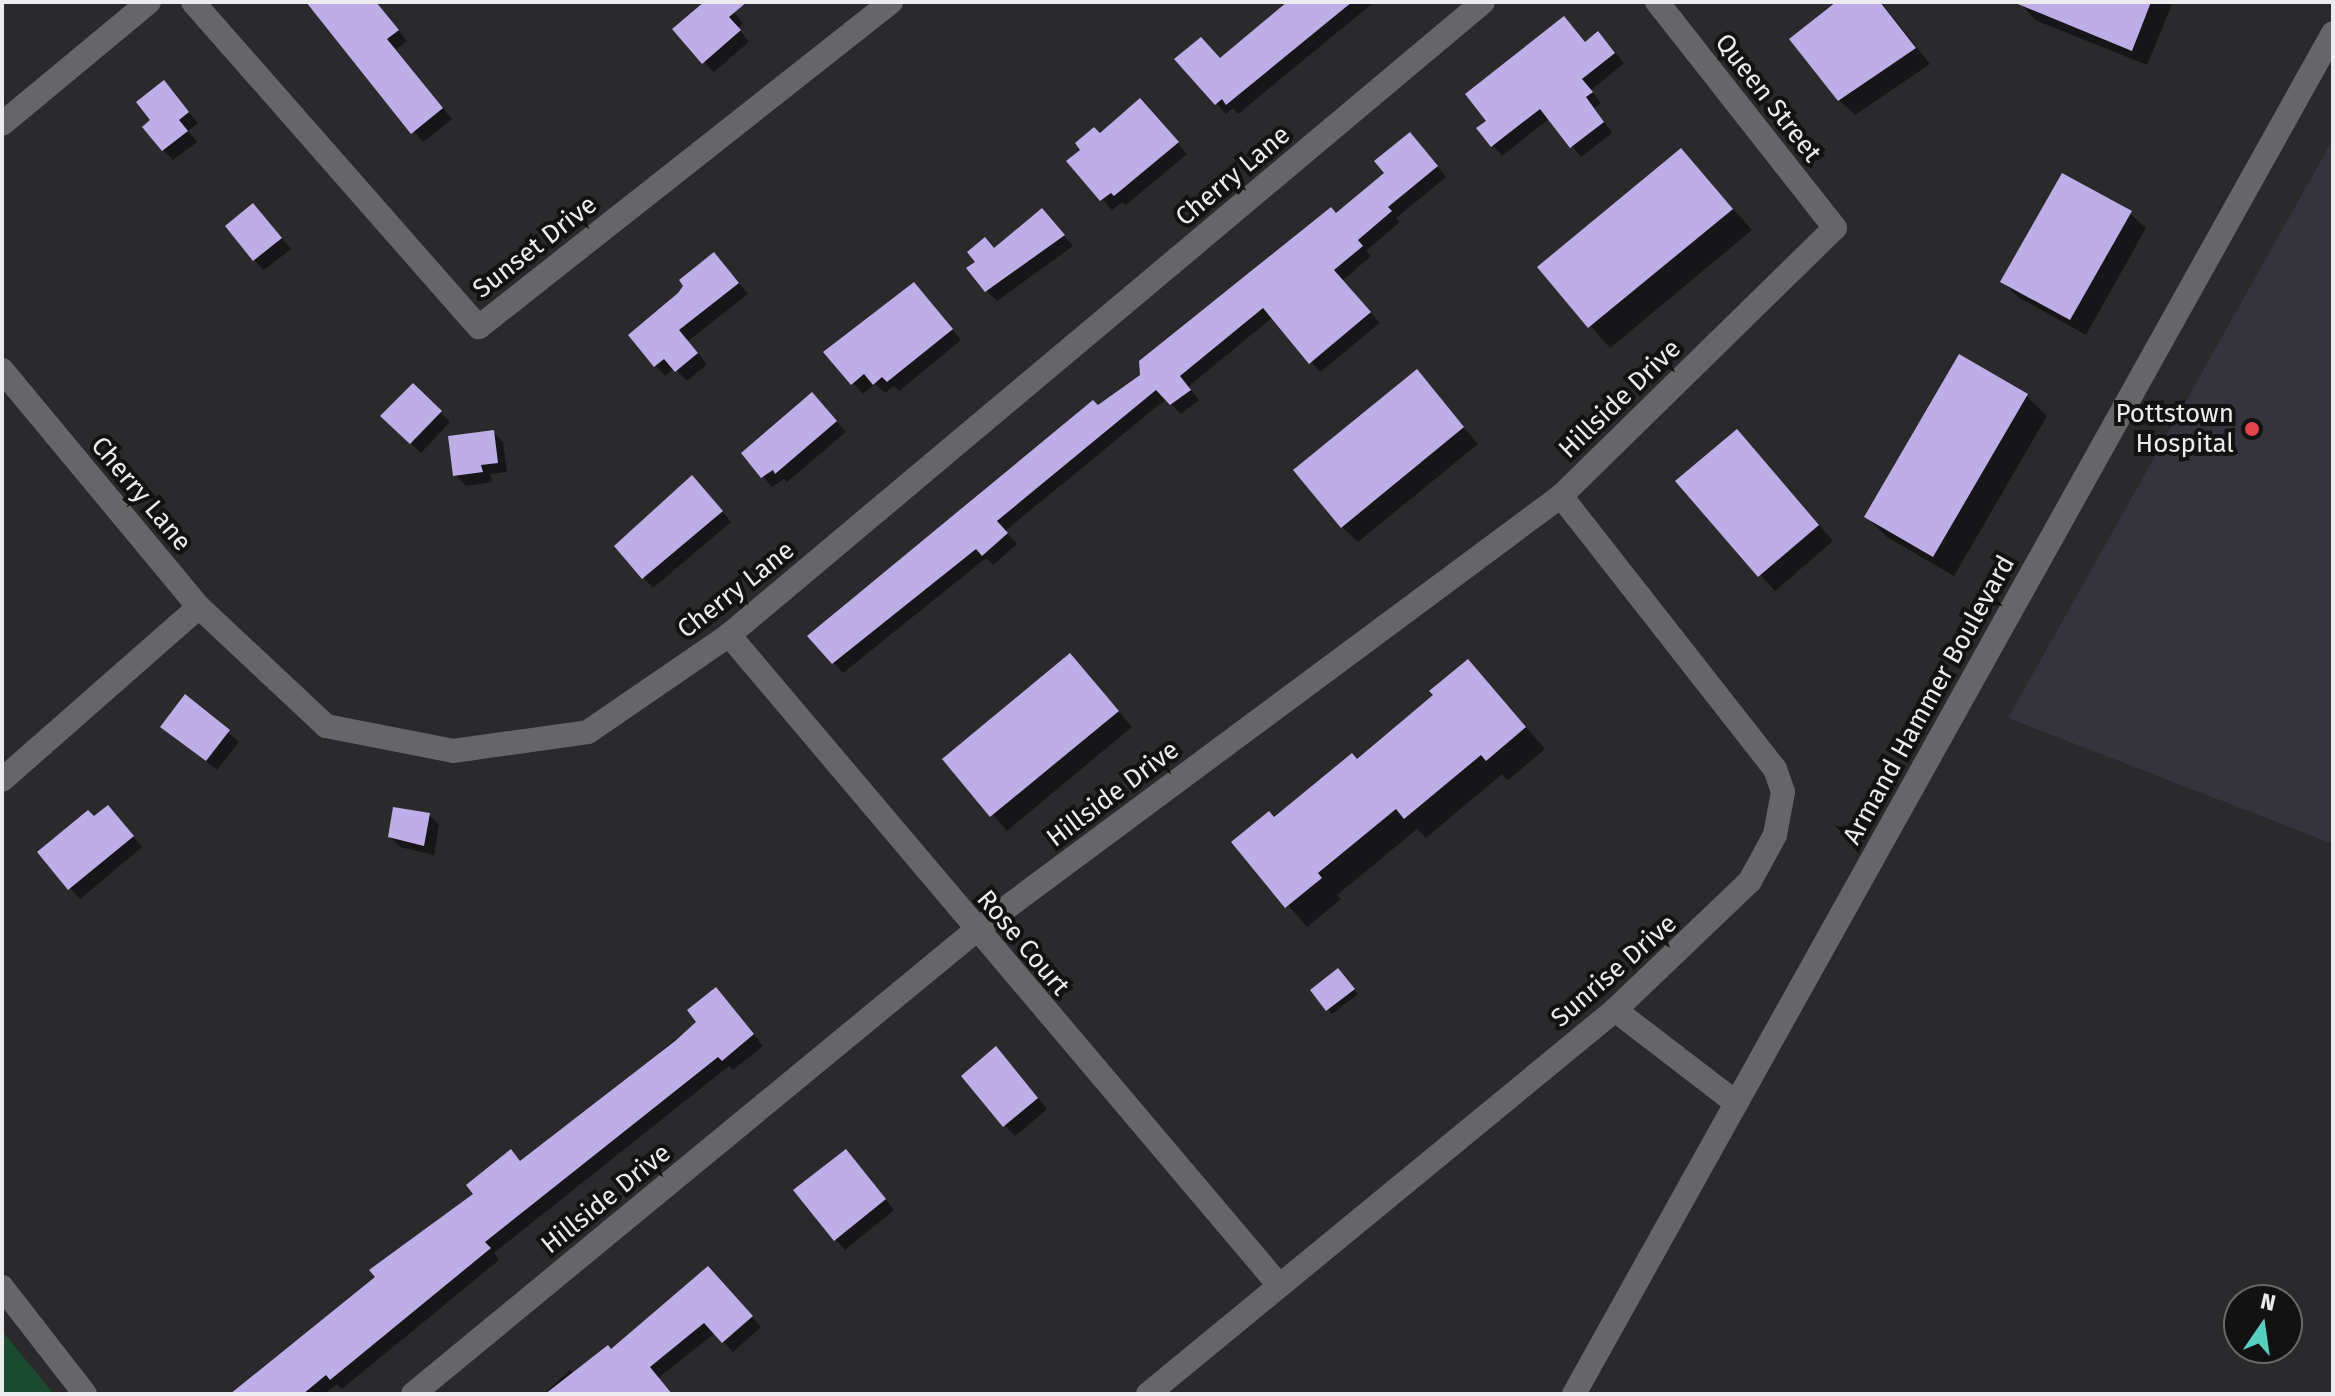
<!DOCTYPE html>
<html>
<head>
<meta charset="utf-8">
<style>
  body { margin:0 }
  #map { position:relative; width:2335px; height:1396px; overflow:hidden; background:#2a292c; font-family:"Fira Sans",sans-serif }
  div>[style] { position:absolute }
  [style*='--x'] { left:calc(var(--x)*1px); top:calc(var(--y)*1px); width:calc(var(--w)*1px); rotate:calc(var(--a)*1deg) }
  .built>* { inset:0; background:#35333b }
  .green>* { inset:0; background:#1a4b2e }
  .shadow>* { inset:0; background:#0007 }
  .building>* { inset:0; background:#beaee8 }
  .minor>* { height:24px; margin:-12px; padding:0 12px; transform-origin:12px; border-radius:12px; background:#666568 }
  .dots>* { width:22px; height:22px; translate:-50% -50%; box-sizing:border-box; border:4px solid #131213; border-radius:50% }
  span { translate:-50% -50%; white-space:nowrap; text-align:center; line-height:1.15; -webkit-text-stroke:8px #131213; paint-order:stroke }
  .street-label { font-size:26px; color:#ecebed }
  .poi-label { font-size:26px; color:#ecebed }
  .right { translate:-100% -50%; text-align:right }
  .frame { position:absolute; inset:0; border:4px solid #ecebed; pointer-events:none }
  .north { position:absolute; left:2223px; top:1284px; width:80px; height:80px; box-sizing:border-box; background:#131213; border:2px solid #6a696a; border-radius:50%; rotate:13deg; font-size:22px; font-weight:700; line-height:32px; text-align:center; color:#ecebed }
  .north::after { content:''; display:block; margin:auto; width:28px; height:36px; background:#58cebf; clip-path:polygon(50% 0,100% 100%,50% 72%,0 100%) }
</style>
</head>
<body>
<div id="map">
  <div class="built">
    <div style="clip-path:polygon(2333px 139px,2333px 844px,2008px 718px)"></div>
  </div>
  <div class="green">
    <div style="clip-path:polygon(2px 1331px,49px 1388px,54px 1394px,2px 1394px)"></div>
  </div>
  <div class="shadow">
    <div style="clip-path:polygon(308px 2px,355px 2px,391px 21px,407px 41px,396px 50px,452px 119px,423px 142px)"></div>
    <div style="clip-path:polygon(707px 2px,725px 2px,743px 23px,738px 28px,749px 42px,714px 72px,704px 62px)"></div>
    <div style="clip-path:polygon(1290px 2px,1374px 2px,1238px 114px,1233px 108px,1226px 114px,1177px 59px,1220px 60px)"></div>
    <div style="clip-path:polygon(1839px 2px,1881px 2px,1930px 64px,1855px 115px,1839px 100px)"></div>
    <div style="clip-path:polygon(2020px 2px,2173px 2px,2147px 65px,2035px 20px)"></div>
    <div style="clip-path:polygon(1586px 44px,1608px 44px,1624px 63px,1591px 90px,1601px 103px,1594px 108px,1612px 133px,1581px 157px,1550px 118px,1502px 156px,1479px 128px)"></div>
    <div style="clip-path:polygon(164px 83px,198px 123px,188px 131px,197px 142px,173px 160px,163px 150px,153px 120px)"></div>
    <div style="clip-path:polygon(1150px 111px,1187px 154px,1126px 205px,1122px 202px,1112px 210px,1069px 161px,1100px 136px)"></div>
    <div style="clip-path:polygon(1419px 144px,1446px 177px,1396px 218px,1400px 222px,1366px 251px,1371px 256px,1342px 281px,1380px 323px,1320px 372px,1273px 317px,1188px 387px,1199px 400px,1181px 414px,1166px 399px,1005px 531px,1017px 544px,993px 565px,986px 558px,843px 673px,810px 636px,1142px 376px)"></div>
    <div style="clip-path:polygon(1681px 150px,1752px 230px,1610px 348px,1540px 268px)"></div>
    <div style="clip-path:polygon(253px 205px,291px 249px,264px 270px,254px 260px)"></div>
    <div style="clip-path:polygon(2130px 213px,2146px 228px,2086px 335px,2018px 297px,2003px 282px)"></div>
    <div style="clip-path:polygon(1051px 221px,1073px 246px,997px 301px,987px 291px,995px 250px)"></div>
    <div style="clip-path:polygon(714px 254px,748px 294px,688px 341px,707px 364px,687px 381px,674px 368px,665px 376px,655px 365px,680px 295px)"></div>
    <div style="clip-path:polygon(924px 295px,961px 340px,899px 391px,894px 386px,885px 393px,875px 384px,863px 394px,826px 352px)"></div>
    <div style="clip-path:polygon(1960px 357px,2027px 396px,2047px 416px,1954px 576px,1887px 537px,1866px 516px)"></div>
    <div style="clip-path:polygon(1416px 372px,1478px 444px,1358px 542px,1342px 527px)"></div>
    <div style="clip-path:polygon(413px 386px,450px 422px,421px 453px,383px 416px)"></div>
    <div style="clip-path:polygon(822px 405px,846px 432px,787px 482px,784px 479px,772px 487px,744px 453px)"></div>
    <div style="clip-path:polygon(493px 432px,503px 442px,507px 472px,490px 474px,492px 482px,466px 486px,455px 475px)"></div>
    <div style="clip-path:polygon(1752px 447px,1833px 541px,1775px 591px,1678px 482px)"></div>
    <div style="clip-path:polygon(702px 487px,731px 522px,653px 588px,643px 577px)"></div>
    <div style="clip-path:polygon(1070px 655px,1132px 727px,1007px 831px,945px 759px)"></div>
    <div style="clip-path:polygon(1468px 661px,1545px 749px,1508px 780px,1502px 774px,1426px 838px,1417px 829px,1337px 895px,1341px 899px,1307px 927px,1234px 842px,1357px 761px,1436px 696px)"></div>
    <div style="clip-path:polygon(185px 697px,239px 742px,217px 770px,162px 726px)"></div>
    <div style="clip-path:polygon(429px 815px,439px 825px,434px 855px,400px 847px,390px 837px)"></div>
    <div style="clip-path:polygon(118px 818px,142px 847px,80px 899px,39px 853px,94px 819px)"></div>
    <div style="clip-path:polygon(1342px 975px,1358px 994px,1332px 1014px,1312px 990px)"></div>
    <div style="clip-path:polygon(726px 999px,763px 1046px,733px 1070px,729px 1066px,494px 1253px,499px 1260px,342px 1389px,337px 1384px,325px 1394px,231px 1394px)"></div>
    <div style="clip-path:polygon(1006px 1059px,1047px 1109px,1015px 1136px,1005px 1126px)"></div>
    <div style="clip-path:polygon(856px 1162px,894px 1210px,845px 1250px,835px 1239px)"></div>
    <div style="clip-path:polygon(718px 1279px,761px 1327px,733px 1352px,715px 1333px,658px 1378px,671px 1394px,544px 1394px,570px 1370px,574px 1374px,612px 1352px)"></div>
  </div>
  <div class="building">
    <div style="clip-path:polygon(306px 2px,376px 2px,399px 30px,387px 39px,443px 108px,411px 134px)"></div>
    <div style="clip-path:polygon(704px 2px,747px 2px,729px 17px,741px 30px,702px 64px,672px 29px)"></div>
    <div style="clip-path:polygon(1287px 2px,1352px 2px,1226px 105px,1222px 99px,1215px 105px,1174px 59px,1201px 37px,1220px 58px)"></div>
    <div style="clip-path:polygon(1836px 2px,1880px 2px,1916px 48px,1838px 101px,1789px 39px)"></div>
    <div style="clip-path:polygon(2013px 2px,2151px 2px,2132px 51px)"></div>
    <div style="clip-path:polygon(1564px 16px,1585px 42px,1598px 31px,1615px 53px,1582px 79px,1593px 92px,1586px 97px,1604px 122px,1570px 148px,1540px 109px,1491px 147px,1476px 128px,1486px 121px,1465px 94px)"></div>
    <div style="clip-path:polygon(164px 80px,189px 112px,179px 120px,188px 131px,162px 151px,142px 127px,150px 120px,136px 102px)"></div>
    <div style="clip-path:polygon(1140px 98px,1179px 142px,1114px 196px,1111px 193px,1100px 201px,1066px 161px,1080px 150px,1075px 143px,1094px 127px,1100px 133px)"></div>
    <div style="clip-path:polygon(1410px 132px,1438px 166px,1388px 207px,1392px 211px,1358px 240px,1363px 246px,1334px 270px,1371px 312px,1309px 364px,1263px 308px,1180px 376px,1191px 390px,1170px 405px,1156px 390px,997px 521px,1008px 533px,982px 556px,976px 549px,832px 664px,807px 636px,1093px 400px,1098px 405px,1140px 375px,1139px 361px,1331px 207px,1336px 213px,1384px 173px,1374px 161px)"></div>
    <div style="clip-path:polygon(1681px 148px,1733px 209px,1588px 328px,1537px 267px)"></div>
    <div style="clip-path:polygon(2062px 173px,2132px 211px,2070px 320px,2000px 282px)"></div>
    <div style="clip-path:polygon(253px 203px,282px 238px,253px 261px,225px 226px)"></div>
    <div style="clip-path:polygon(1042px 208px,1065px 235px,985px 292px,966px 268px,975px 262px,967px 252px,985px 237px,994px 248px)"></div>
    <div style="clip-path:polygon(714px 252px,739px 283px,679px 330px,698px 353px,675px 372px,664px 359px,654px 367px,628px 335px,678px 293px,683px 286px,679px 280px)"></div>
    <div style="clip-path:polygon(914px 282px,953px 329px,887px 382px,882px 377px,873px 385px,864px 374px,851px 385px,823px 352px)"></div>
    <div style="clip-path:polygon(1959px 354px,2028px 394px,1933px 557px,1864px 517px)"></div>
    <div style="clip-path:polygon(1417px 369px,1464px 427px,1341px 528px,1293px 470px)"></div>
    <div style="clip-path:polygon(413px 383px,442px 411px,410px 444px,380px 416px)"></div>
    <div style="clip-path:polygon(812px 392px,837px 421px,775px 474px,773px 470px,761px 478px,741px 453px)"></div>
    <div style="clip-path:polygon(1737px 429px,1819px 525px,1758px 577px,1675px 481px)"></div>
    <div style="clip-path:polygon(494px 430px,498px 463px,481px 465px,483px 472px,453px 476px,448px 436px)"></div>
    <div style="clip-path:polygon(692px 475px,723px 511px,642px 579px,614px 546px)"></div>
    <div style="clip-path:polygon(1070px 653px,1119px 711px,990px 817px,942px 759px)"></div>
    <div style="clip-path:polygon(1468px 659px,1526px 727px,1486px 761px,1481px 755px,1404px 819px,1396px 809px,1318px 873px,1322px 878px,1285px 908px,1231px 842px,1269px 811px,1274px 817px,1352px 753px,1357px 759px,1433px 695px,1429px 691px)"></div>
    <div style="clip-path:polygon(185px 694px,230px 730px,206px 761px,160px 727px)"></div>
    <div style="clip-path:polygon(108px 805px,134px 836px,68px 890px,37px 852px,88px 810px,94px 816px)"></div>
    <div style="clip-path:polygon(393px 807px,430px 813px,424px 846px,388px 837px)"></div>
    <div style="clip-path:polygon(1338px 968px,1355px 989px,1326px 1011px,1310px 990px)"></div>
    <div style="clip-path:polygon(716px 987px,754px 1034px,722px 1061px,718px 1057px,485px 1242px,491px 1248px,330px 1380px,326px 1375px,303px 1394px,230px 1394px,375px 1277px,369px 1270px,473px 1194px,466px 1185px,511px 1149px,520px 1161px,675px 1041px,696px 1022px,687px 1010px)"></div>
    <div style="clip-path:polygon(996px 1046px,1038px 1098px,1003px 1127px,961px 1076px)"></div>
    <div style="clip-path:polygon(846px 1149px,886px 1199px,834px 1241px,793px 1190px)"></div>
    <div style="clip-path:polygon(708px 1266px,753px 1316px,722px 1343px,704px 1323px,650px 1367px,672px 1394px,545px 1394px,608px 1345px,611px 1349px)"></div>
  </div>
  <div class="minor">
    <div style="--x:193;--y:2;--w:433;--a:48.7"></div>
    <div style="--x:479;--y:327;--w:525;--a:-38.27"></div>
    <div style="--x:2;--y:124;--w:191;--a:-39.7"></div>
    <div style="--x:2;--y:370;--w:308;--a:50.3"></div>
    <div style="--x:199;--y:607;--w:174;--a:43.1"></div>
    <div style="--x:326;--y:726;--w:129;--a:11.1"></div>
    <div style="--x:453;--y:751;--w:136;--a:-8"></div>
    <div style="--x:588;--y:732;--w:171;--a:-34.5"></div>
    <div style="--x:729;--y:635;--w:984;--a:-40.01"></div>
    <div style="--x:729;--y:635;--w:850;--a:49.77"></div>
    <div style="--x:2;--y:780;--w:262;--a:-41.3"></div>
    <div style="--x:1615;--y:1010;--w:153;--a:37.5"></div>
    <div style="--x:2;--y:1287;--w:135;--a:52.2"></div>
    <div style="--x:413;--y:1394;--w:728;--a:-39.48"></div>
    <div style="--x:975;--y:931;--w:730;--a:-36.59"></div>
    <div style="--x:1561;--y:496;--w:383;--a:-44.4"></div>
    <div style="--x:1835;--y:228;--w:288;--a:-128.2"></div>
    <div style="--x:1148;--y:1394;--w:605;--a:-39.43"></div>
    <div style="--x:1615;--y:1010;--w:187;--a:-43.7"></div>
    <div style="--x:1750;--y:881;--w:52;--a:-61.5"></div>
    <div style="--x:1775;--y:835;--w:44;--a:-79.5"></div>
    <div style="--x:1783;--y:792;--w:24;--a:-109"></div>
    <div style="--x:1775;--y:769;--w:347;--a:-128.1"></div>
    <div style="--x:1574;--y:1394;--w:1558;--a:-60.85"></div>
  </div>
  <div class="dots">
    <div style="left:2252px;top:429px;background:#e0444e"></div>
  </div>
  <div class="street-label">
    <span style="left:1768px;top:98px;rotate:52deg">Queen Street</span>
    <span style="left:1233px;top:176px;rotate:-40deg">Cherry Lane</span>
    <span style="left:535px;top:247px;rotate:-38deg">Sunset Drive</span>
    <span style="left:1620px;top:399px;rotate:-44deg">Hillside Drive</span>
    <span style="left:141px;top:494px;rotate:50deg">Cherry Lane</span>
    <span style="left:736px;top:590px;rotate:-38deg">Cherry Lane</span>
    <span style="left:1929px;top:700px;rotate:-61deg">Armand Hammer Boulevard</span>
    <span style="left:1113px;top:794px;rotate:-37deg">Hillside Drive</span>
    <span style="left:1023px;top:943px;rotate:50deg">Rose Court</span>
    <span style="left:1614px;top:971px;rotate:-41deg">Sunrise Drive</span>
    <span style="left:606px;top:1199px;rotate:-39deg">Hillside Drive</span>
  </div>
  <div class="poi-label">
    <span class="right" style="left:2234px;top:429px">Pottstown<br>Hospital</span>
  </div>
  <div class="frame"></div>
  <div class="north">N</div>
</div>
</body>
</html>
